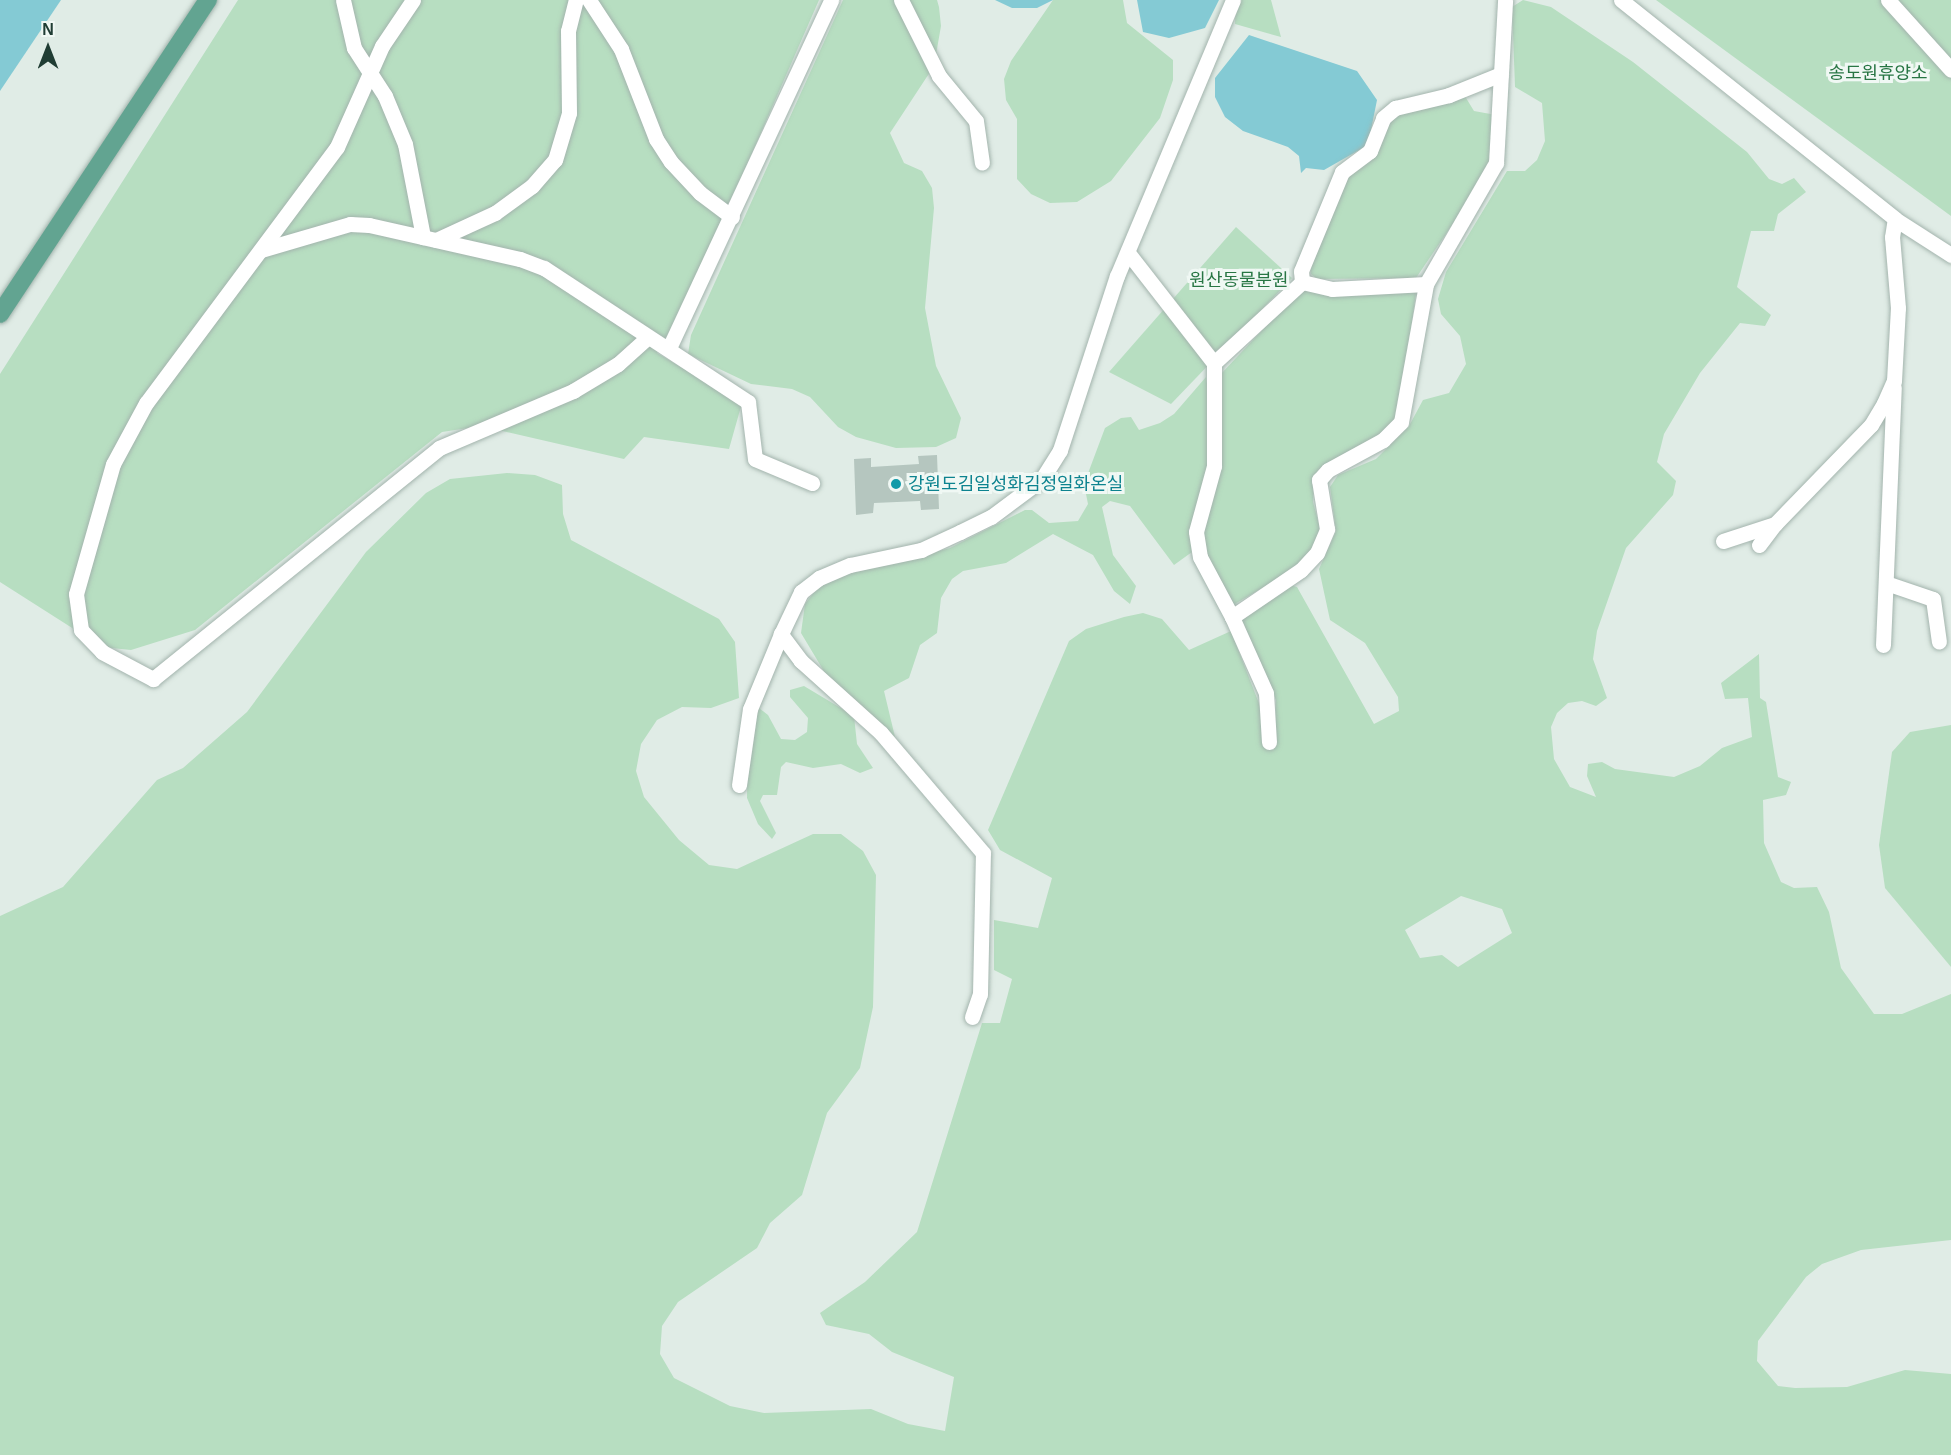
<!DOCTYPE html>
<html>
<head>
<meta charset="utf-8">
<style>
  body { margin:0 }
  #map { position:relative; width:1951px; height:1455px; overflow:hidden; background:#e0ece6; font-family:Arial,"Noto Sans KR",sans-serif }
  div>[style] { position:absolute }
  [style*='--x'] { left:calc(var(--x)*1px); top:calc(var(--y)*1px); width:calc(var(--w)*1px); rotate:calc(var(--a)*1deg) }
  .green>* { inset:0; background:#b7dec1 }
  .water>* { inset:0; background:#84cad4 }
  .building>* { inset:0; background:#b5c6bf }
  .roads { filter:drop-shadow(0 0 2px #a3b4ad) drop-shadow(0 0 2px #a3b4ad) }
  .minor>* { height:15px; margin:-7.5px; padding:0 7.5px; transform-origin:7.5px; border-radius:7.5px; background:#fff }
  .major>* { height:18px; margin:-9px; padding:0 9px; transform-origin:9px; border-radius:9px; background:#62a491 }
  .dots>* { width:16px; height:16px; translate:-50% -50%; box-sizing:border-box; border:3px solid #f0f8f4; border-radius:50% }
  span { translate:-50% -50%; white-space:nowrap; text-align:center; line-height:1.15; -webkit-text-stroke:6px #f0f8f4; paint-order:stroke }
  .park-label { font-size:18px; color:#287644 }
  .culture-label { font-size:18px; color:#0d838f }
  .left { translate:0 -50%; text-align:left }
  .north { position:absolute; left:18px; top:18px; width:60px; height:60px; -webkit-text-stroke:4px #f0f8f4; paint-order:stroke; rotate:0deg; font-size:16px; font-weight:700; line-height:24px; text-align:center; color:#203d34 }
  .north::after { content:''; display:block; margin:auto; width:21px; height:27px; background:#203d34; clip-path:polygon(50% 0,100% 100%,50% 72%,0 100%) }
</style>
</head>
<body>
<div id="map">
  <div class="green">
    <div style="clip-path:polygon(238px 0,819px 0,689px 297px,657px 353px,742px 403px,729px 449px,644px 437px,624px 459px,481px 426px,442px 432px,195px 630px,131px 650px,102px 647px,0 582px,0 374px)"></div>
    <div style="clip-path:polygon(843px 0,937px 0,939px 7px,941px 26px,934px 66px,890px 133px,904px 163px,922px 171px,932px 188px,934px 208px,925px 308px,936px 366px,961px 418px,956px 438px,936px 447px,896px 448px,856px 437px,838px 427px,810px 397px,792px 389px,751px 384px,688px 354px,691px 335px)"></div>
    <div style="clip-path:polygon(1053px 0,1123px 0,1127px 23px,1173px 60px,1173px 80px,1160px 118px,1111px 181px,1077px 202px,1050px 203px,1031px 194px,1017px 179px,1017px 119px,1006px 100px,1004px 79px,1011px 61px)"></div>
    <div style="clip-path:polygon(1236px 0,1271px 0,1281px 37px,1235px 24px)"></div>
    <div style="clip-path:polygon(evenodd,1523px 0,1551px 7px,1633px 62px,1747px 152px,1769px 179px,1782px 184px,1794px 178px,1806px 192px,1778px 214px,1774px 231px,1751px 231px,1737px 287px,1771px 315px,1765px 326px,1740px 323px,1700px 373px,1664px 434px,1657px 462px,1676px 481px,1673px 495px,1626px 548px,1597px 631px,1593px 659px,1607px 698px,1596px 706px,1582px 701px,1568px 703px,1557px 713px,1551px 727px,1554px 759px,1570px 787px,1596px 797px,1587px 776px,1588px 764px,1602px 762px,1615px 769px,1674px 777px,1700px 766px,1722px 748px,1752px 737px,1748px 698px,1725px 699px,1721px 683px,1759px 654px,1760px 698px,1766px 702px,1778px 777px,1791px 782px,1786px 795px,1763px 800px,1764px 843px,1781px 882px,1794px 888px,1817px 887px,1829px 912px,1841px 968px,1874px 1014px,1902px 1014px,1951px 994px,1951px 1240px,1861px 1250px,1822px 1264px,1806px 1277px,1758px 1341px,1757px 1361px,1778px 1386px,1795px 1388px,1847px 1387px,1905px 1370px,1951px 1374px,1951px 1455px,0 1455px,0 916px,63px 887px,157px 780px,183px 768px,247px 712px,366px 552px,426px 493px,450px 479px,507px 473px,535px 475px,562px 485px,563px 514px,571px 540px,719px 619px,735px 642px,739px 698px,711px 708px,682px 707px,657px 720px,641px 744px,636px 771px,644px 797px,679px 840px,709px 865px,737px 869px,813px 834px,841px 834px,863px 851px,876px 875px,873px 1007px,860px 1068px,827px 1113px,802px 1195px,770px 1223px,757px 1248px,678px 1302px,662px 1326px,660px 1354px,674px 1378px,730px 1406px,764px 1413px,871px 1409px,908px 1424px,945px 1431px,954px 1377px,892px 1352px,869px 1334px,826px 1325px,820px 1313px,865px 1282px,917px 1232px,982px 1023px,1000px 1023px,1012px 979px,994px 970px,994px 920px,1038px 928px,1052px 878px,1000px 850px,988px 830px,1069px 641px,1086px 629px,1124px 617px,1143px 613px,1162px 619px,1189px 650px,1231px 631px,1265px 719px,1263px 744px,1274px 750px,1276px 700px,1240px 617px,1290px 585px,1297px 587px,1374px 724px,1399px 711px,1398px 697px,1365px 643px,1330px 620px,1319px 569px,1336px 531px,1330px 487px,1338px 475px,1376px 459px,1409px 426px,1423px 400px,1449px 393px,1466px 364px,1460px 336px,1441px 314px,1438px 299px,1446px 272px,1507px 171px,1525px 171px,1537px 160px,1545px 141px,1542px 103px,1515px 87px,1512px 7px,1523px 0,1461px 896px,1502px 909px,1512px 933px,1458px 967px,1442px 955px,1420px 958px,1405px 930px,1461px 896px)"></div>
    <div style="clip-path:polygon(1656px 0,1951px 0,1951px 216px)"></div>
    <div style="clip-path:polygon(1463px 93px,1474px 111px,1496px 115px,1493px 150px,1486px 175px,1416px 278px,1317px 279px,1311px 274px,1310px 262px,1346px 173px,1393px 115px)"></div>
    <div style="clip-path:polygon(1236px 227px,1292px 278px,1171px 404px,1109px 372px)"></div>
    <div style="clip-path:polygon(1300px 290px,1330px 294px,1416px 292px,1401px 408px,1392px 426px,1314px 479px,1313px 502px,1321px 532px,1317px 544px,1293px 570px,1233px 605px,1202px 552px,1220px 375px)"></div>
    <div style="clip-path:polygon(1206px 377px,1210px 404px,1208px 464px,1192px 552px,1174px 565px,1130px 506px,1110px 501px,1102px 507px,1113px 555px,1136px 586px,1130px 604px,1114px 591px,1093px 555px,1053px 534px,1006px 563px,963px 571px,952px 579px,941px 598px,937px 633px,920px 645px,909px 678px,884px 691px,895px 737px,825px 673px,801px 633px,805px 604px,818px 587px,837px 577px,950px 548px,1025px 510px,1032px 510px,1049px 523px,1078px 521px,1088px 504px,1084px 484px,1105px 428px,1121px 418px,1131px 417px,1139px 430px,1160px 423px,1174px 414px)"></div>
    <div style="clip-path:polygon(804px 686px,854px 716px,857px 744px,873px 768px,860px 773px,841px 764px,813px 768px,786px 762px,781px 767px,777px 795px,763px 795px,760px 801px,776px 833px,772px 839px,758px 824px,747px 798px,748px 749px,759px 708px,768px 715px,781px 739px,795px 740px,807px 732px,808px 718px,790px 697px,790px 690px)"></div>
    <div style="clip-path:polygon(1951px 725px,1951px 967px,1885px 888px,1879px 845px,1892px 752px,1910px 732px)"></div>
  </div>
  <div class="water">
    <div style="clip-path:polygon(0 0,61px 0,0 91px)"></div>
    <div style="clip-path:polygon(995px 0,1053px 0,1037px 8px,1012px 8px)"></div>
    <div style="clip-path:polygon(1137px 0,1219px 0,1205px 28px,1169px 38px,1143px 32px)"></div>
    <div style="clip-path:polygon(1249px 35px,1357px 71px,1377px 100px,1368px 145px,1324px 170px,1306px 168px,1301px 173px,1299px 156px,1288px 147px,1243px 131px,1225px 117px,1215px 97px,1215px 78px)"></div>
  </div>
  <div class="building">
    <div style="clip-path:polygon(937px 455px,939px 509px,921px 510px,920px 501px,874px 503px,873px 513px,856px 515px,854px 459px,871px 458px,871px 467px,919px 464px,918px 456px)"></div>
  </div>
  <div class="roads">
    <div class="minor">
      <div style="--x:343;--y:0;--w:49;--a:77.1"></div>
      <div style="--x:354;--y:48;--w:57;--a:57.1"></div>
      <div style="--x:385;--y:96;--w:52;--a:67.4"></div>
      <div style="--x:405;--y:144;--w:95;--a:79"></div>
      <div style="--x:413;--y:0;--w:55;--a:124"></div>
      <div style="--x:382;--y:46;--w:111;--a:114"></div>
      <div style="--x:337;--y:147;--w:319;--a:126.7"></div>
      <div style="--x:146;--y:403;--w:69;--a:118.4"></div>
      <div style="--x:113;--y:464;--w:135;--a:105.9"></div>
      <div style="--x:76;--y:594;--w:36;--a:82"></div>
      <div style="--x:81;--y:630;--w:30;--a:46"></div>
      <div style="--x:102;--y:652;--w:58;--a:27.9"></div>
      <div style="--x:153;--y:679;--w:368;--a:-38.9"></div>
      <div style="--x:439;--y:448;--w:146;--a:-23"></div>
      <div style="--x:573;--y:391;--w:52;--a:-31"></div>
      <div style="--x:618;--y:364;--w:40;--a:-42"></div>
      <div style="--x:589;--y:0;--w:59;--a:56.9"></div>
      <div style="--x:621;--y:49;--w:97;--a:68.7"></div>
      <div style="--x:656;--y:139;--w:27;--a:57"></div>
      <div style="--x:671;--y:162;--w:42;--a:46.9"></div>
      <div style="--x:700;--y:193;--w:40;--a:37"></div>
      <div style="--x:901;--y:0;--w:85;--a:63.4"></div>
      <div style="--x:939;--y:76;--w:58;--a:50.6"></div>
      <div style="--x:976;--y:121;--w:42;--a:81.9"></div>
      <div style="--x:1621;--y:0;--w:351;--a:38.6"></div>
      <div style="--x:1895;--y:219;--w:67;--a:32.7"></div>
      <div style="--x:1888;--y:0;--w:94;--a:48"></div>
      <div style="--x:436;--y:240;--w:65;--a:-24.6"></div>
      <div style="--x:495;--y:213;--w:46;--a:-36.1"></div>
      <div style="--x:532;--y:186;--w:35;--a:-49"></div>
      <div style="--x:555;--y:160;--w:49;--a:-73.4"></div>
      <div style="--x:569;--y:113;--w:82;--a:-90.7"></div>
      <div style="--x:568;--y:31;--w:32;--a:-76"></div>
      <div style="--x:261;--y:250;--w:93;--a:-16.3"></div>
      <div style="--x:350;--y:224;--w:19;--a:3"></div>
      <div style="--x:369;--y:225;--w:155;--a:12.7"></div>
      <div style="--x:520;--y:259;--w:26;--a:21"></div>
      <div style="--x:544;--y:268;--w:244;--a:33.3"></div>
      <div style="--x:748;--y:402;--w:57;--a:83"></div>
      <div style="--x:755;--y:459;--w:62;--a:22.8"></div>
      <div style="--x:1129;--y:254;--w:138;--a:52.1"></div>
      <div style="--x:1214;--y:363;--w:103;--a:90"></div>
      <div style="--x:1214;--y:466;--w:68;--a:105.3"></div>
      <div style="--x:1196;--y:532;--w:25;--a:81"></div>
      <div style="--x:1200;--y:557;--w:68;--a:61.9"></div>
      <div style="--x:1232;--y:617;--w:83;--a:-34.3"></div>
      <div style="--x:1301;--y:570;--w:23;--a:-47"></div>
      <div style="--x:1317;--y:553;--w:26;--a:-67"></div>
      <div style="--x:1327;--y:529;--w:50;--a:-99.3"></div>
      <div style="--x:1319;--y:480;--w:13;--a:-48"></div>
      <div style="--x:1328;--y:470;--w:63;--a:-28.6"></div>
      <div style="--x:1383;--y:440;--w:25;--a:-45"></div>
      <div style="--x:1401;--y:422;--w:140;--a:-79.7"></div>
      <div style="--x:1426;--y:284;--w:140;--a:-60"></div>
      <div style="--x:1496;--y:163;--w:163;--a:-86.8"></div>
      <div style="--x:1302;--y:282;--w:11;--a:-95"></div>
      <div style="--x:1301;--y:271;--w:107;--a:-67.5"></div>
      <div style="--x:1342;--y:172;--w:35;--a:-37"></div>
      <div style="--x:1370;--y:151;--w:35;--a:-68"></div>
      <div style="--x:1383;--y:118;--w:16;--a:-40"></div>
      <div style="--x:1395;--y:108;--w:56;--a:-13.5"></div>
      <div style="--x:1449;--y:95;--w:56;--a:-22"></div>
      <div style="--x:669;--y:348;--w:384;--a:-65"></div>
      <div style="--x:1214;--y:363;--w:120;--a:-42.6"></div>
      <div style="--x:1302;--y:282;--w:31;--a:13"></div>
      <div style="--x:1332;--y:289;--w:94;--a:-3"></div>
      <div style="--x:1723;--y:541;--w:55;--a:-18.1"></div>
      <div style="--x:1775;--y:524;--w:138;--a:-45.9"></div>
      <div style="--x:1871;--y:425;--w:26;--a:-59"></div>
      <div style="--x:1884;--y:403;--w:24;--a:-66"></div>
      <div style="--x:1894;--y:381;--w:73;--a:-86.9"></div>
      <div style="--x:1898;--y:308;--w:71;--a:-94.8"></div>
      <div style="--x:1892;--y:237;--w:18;--a:-81"></div>
      <div style="--x:1759;--y:545;--w:26;--a:-53"></div>
      <div style="--x:1889;--y:584;--w:46;--a:18.8"></div>
      <div style="--x:1933;--y:599;--w:43;--a:82.1"></div>
      <div style="--x:1232;--y:617;--w:83;--a:65.9"></div>
      <div style="--x:1266;--y:693;--w:49;--a:86.5"></div>
      <div style="--x:1883;--y:645;--w:258;--a:-87.6"></div>
      <div style="--x:739;--y:785;--w:77;--a:-81.8"></div>
      <div style="--x:750;--y:709;--w:81;--a:-67.5"></div>
      <div style="--x:972;--y:1017;--w:24;--a:-71"></div>
      <div style="--x:980;--y:994;--w:141;--a:-88.8"></div>
      <div style="--x:983;--y:853;--w:157;--a:-130.4"></div>
      <div style="--x:881;--y:733;--w:108;--a:-138"></div>
      <div style="--x:801;--y:661;--w:34;--a:-127"></div>
      <div style="--x:781;--y:634;--w:47;--a:-64.5"></div>
      <div style="--x:801;--y:592;--w:23;--a:-38"></div>
      <div style="--x:819;--y:578;--w:34;--a:-23"></div>
      <div style="--x:850;--y:565;--w:73;--a:-11.9"></div>
      <div style="--x:921;--y:550;--w:43;--a:-24.8"></div>
      <div style="--x:960;--y:532;--w:34;--a:-26"></div>
      <div style="--x:991;--y:517;--w:64;--a:-36.7"></div>
      <div style="--x:1042;--y:479;--w:34;--a:-58"></div>
      <div style="--x:1060;--y:450;--w:183;--a:-71.9"></div>
      <div style="--x:1117;--y:276;--w:299;--a:-67.2"></div>
    </div>
    <div class="major">
      <div style="--x:0;--y:314;--w:377;--a:-56.5"></div>
    </div>
  </div>
  <div class="dots">
    <div style="left:896px;top:484px;background:#0f9aa8"></div>
  </div>
  <div class="park-label">
    <span style="left:1878px;top:73px">송도원휴양소</span>
    <span style="left:1239px;top:280px">원산동물분원</span>
  </div>
  <div class="culture-label">
    <span class="left" style="left:908px;top:484px">강원도김일성화김정일화온실</span>
  </div>
  <div class="north">N</div>
</div>
</body>
</html>
